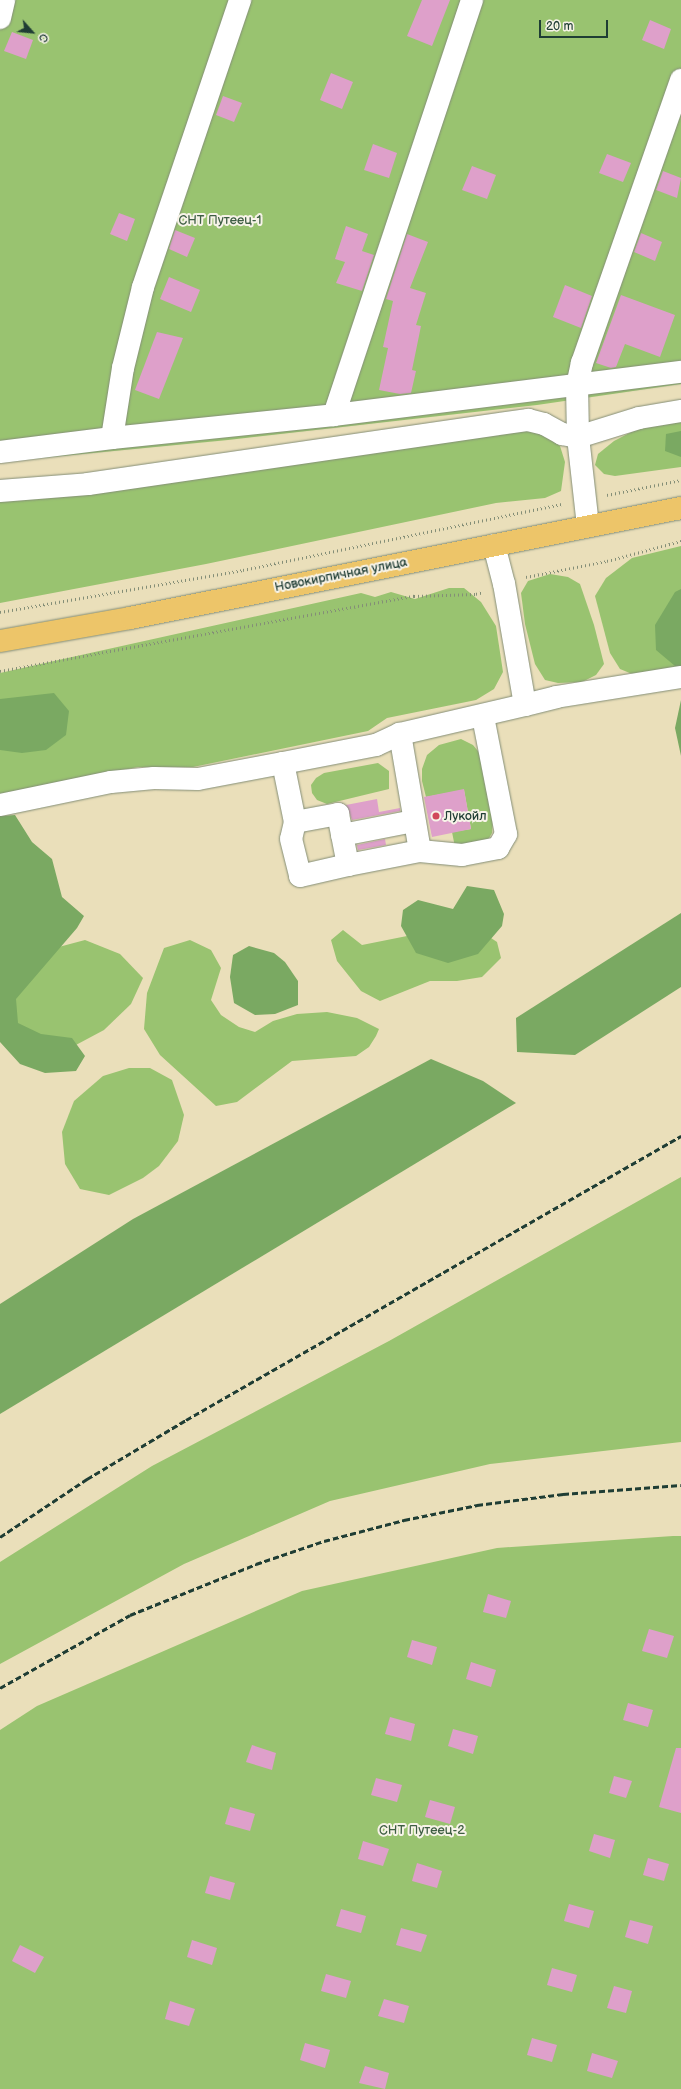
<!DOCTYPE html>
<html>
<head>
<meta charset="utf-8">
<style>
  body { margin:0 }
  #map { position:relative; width:681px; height:2089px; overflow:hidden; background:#eadfba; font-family:"Balsamiq Sans",sans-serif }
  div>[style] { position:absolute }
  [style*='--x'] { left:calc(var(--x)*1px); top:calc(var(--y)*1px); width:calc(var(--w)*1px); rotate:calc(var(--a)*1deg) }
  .green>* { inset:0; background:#99c370 }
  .forest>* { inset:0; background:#7aa962 }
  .building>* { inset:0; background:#dea0ca }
  .path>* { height:2.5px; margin-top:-1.25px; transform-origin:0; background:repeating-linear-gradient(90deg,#848e77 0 1px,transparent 0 4px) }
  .roads { filter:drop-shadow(0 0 1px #848e77) drop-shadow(0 0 1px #848e77) }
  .minor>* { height:22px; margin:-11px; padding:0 11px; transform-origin:11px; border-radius:11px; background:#fff }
  .major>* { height:22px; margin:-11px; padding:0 11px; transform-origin:11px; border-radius:11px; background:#edc569 }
  .rail>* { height:3px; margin-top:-1.5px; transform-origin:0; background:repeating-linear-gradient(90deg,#1f3d34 0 6px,transparent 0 9px) }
  .dots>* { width:11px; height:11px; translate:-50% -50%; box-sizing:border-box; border:2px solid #f7f3e8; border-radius:50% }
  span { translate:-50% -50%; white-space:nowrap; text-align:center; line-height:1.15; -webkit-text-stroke:4px #f7f3e8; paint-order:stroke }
  .park-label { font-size:13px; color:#3e5e43 }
  .street-label { font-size:13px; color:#1f3d34 }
  .poi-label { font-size:13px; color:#1f3d34 }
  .left { translate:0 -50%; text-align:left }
  .north { position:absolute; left:12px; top:12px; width:40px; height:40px; -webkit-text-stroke:3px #f7f3e8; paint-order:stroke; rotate:117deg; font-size:11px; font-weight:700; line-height:16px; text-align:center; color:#1f3d34 }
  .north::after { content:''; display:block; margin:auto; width:14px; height:18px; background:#1f3d34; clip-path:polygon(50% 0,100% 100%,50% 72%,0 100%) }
  .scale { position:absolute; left:539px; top:20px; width:69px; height:18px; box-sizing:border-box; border:2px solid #1f3d34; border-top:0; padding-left:5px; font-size:12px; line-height:14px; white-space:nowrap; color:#1f3d34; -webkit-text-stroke:3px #f7f3e8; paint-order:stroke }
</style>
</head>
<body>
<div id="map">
  <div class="green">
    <div style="clip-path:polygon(0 0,681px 0,681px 384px,537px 405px,228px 440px,0 462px)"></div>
    <div style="clip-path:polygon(681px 420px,681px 467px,615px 476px,604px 474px,595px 465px,598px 454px,614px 441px,641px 427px)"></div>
    <div style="clip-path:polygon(524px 427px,542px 431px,560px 446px,565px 462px,561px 491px,545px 498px,496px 503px,206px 564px,0 603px,0 496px)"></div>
    <div style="clip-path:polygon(681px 546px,681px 674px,637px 676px,620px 669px,610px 653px,595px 596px,606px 578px,632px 558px)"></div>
    <div style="clip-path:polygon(550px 574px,568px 577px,580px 584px,594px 625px,604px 664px,596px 675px,582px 682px,558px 683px,545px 680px,535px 664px,525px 624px,521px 593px,528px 581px)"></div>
    <div style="clip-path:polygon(449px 588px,464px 588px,481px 602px,496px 626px,503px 672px,494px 689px,476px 700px,387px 718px,368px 731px,193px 767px,138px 767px,0 795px,0 673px,361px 593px,375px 597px,391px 592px,415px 599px)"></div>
    <div style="clip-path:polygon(461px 739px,473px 745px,482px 756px,493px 820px,492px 833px,485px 845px,455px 847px,452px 832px,471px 829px,464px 790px,426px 797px,422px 781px,422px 769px,427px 755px,439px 745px)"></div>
    <div style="clip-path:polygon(378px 763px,389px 771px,389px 789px,327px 804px,317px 800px,312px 793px,311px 785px,316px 778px,324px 773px)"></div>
    <div style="clip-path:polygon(343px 930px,362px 945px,407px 936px,485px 934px,497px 942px,501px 958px,482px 977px,457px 981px,430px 981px,380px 1001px,361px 991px,337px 961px,331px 940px)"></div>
    <div style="clip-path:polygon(85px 940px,120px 954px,143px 978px,131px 1004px,104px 1030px,74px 1046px,23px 1041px,8px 997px,55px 948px)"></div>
    <div style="clip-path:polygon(190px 940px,211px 950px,221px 968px,211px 1000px,221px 1015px,239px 1027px,255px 1032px,273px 1021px,297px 1014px,327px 1012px,357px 1018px,379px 1029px,376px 1036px,369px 1047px,356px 1056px,292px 1061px,237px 1102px,216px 1106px,160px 1055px,144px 1029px,147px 993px,164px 948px)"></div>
    <div style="clip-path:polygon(129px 1068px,150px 1068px,172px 1080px,184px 1115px,178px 1141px,159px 1166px,143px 1178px,109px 1195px,80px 1189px,65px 1164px,62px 1132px,74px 1101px,103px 1076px)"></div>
    <div style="clip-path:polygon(681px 1177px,681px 1442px,490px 1464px,330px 1501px,184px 1564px,0 1664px,0 1562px,152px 1466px,389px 1341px)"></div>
    <div style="clip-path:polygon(673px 1536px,681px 1536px,681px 2089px,0 2089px,0 1730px,37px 1706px,302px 1591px,497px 1548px)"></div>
  </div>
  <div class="forest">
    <div style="clip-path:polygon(681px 431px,681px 457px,665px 451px,666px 434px)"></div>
    <div style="clip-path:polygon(681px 589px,681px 667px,675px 666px,656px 650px,655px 625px,675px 592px)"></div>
    <div style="clip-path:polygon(54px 693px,69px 711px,66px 735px,46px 750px,22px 753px,0 750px,0 699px)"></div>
    <div style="clip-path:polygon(681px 700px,681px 756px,675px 728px)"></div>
    <div style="clip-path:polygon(15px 815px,32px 842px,52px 859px,62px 897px,84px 916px,77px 928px,16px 999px,18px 1023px,41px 1034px,72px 1038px,85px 1056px,76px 1071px,45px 1073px,20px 1064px,0 1042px,0 816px)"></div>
    <div style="clip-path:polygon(467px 886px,494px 890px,504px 914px,502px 926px,478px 954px,448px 963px,416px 953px,401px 926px,403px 910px,418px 900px,453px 909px)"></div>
    <div style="clip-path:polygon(681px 913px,681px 987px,575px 1055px,517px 1052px,516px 1018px)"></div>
    <div style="clip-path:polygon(249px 946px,274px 953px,285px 962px,298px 981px,298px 1005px,275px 1014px,255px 1015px,234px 1003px,230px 977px,233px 955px)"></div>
    <div style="clip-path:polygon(431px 1059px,483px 1081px,516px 1103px,0 1414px,0 1304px,133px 1219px)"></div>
  </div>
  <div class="building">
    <div style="clip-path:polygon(422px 0,450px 0,432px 46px,407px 36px)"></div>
    <div style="clip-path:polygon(650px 20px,671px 29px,664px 49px,642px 40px)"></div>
    <div style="clip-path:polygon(12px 32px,33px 40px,26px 59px,4px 51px)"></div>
    <div style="clip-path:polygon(331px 73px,353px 82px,342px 109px,320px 100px)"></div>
    <div style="clip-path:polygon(223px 96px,242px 103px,234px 122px,216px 115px)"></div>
    <div style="clip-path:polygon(373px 144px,397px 153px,389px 178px,364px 170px)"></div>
    <div style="clip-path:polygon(607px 154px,631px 163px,623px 182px,599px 173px)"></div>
    <div style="clip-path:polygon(472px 166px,496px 175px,487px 199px,462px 190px)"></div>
    <div style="clip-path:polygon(663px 171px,681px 178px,677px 198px,656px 190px)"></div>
    <div style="clip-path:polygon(119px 213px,135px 219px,127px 241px,110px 234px)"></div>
    <div style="clip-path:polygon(346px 226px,368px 234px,362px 251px,374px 255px,362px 291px,336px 283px,345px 262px,335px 259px)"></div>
    <div style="clip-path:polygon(175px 230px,195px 238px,187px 257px,169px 249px)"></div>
    <div style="clip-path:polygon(641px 233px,662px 242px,655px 261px,634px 252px)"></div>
    <div style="clip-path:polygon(407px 234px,428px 242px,410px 288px,426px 293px,416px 325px,421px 326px,412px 370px,416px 371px,411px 393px,400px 394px,379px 390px,388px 348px,383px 347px,393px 301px,386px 299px)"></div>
    <div style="clip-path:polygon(169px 277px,200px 290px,191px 312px,160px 299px)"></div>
    <div style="clip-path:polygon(565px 285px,592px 296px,581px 328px,553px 317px)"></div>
    <div style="clip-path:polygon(621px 295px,675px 315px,660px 357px,625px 344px,616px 367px,611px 368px,596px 363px)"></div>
    <div style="clip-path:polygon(157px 332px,183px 338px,159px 399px,135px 390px)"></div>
    <div style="clip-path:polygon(464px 789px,471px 829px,432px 837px,424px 797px)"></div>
    <div style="clip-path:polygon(377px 799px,379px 812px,400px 808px,400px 811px,352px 820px,346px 805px)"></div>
    <div style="clip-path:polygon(385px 839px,386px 845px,358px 850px,357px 845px)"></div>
    <div style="clip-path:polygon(488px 1594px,511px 1601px,506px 1618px,483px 1612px)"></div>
    <div style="clip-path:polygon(649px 1629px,674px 1636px,667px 1658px,642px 1651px)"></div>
    <div style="clip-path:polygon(412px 1640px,437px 1647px,432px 1665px,407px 1657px)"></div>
    <div style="clip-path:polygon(471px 1662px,496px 1670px,491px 1687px,466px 1679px)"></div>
    <div style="clip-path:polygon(628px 1703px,653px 1710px,648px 1727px,623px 1720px)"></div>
    <div style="clip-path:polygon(390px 1717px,415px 1724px,411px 1741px,385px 1734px)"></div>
    <div style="clip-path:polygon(453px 1729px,478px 1736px,473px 1754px,448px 1746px)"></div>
    <div style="clip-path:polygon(252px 1745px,276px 1753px,272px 1770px,246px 1762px)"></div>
    <div style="clip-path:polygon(676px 1748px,681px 1748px,681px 1813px,659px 1807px)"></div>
    <div style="clip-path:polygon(614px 1776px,632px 1781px,626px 1798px,609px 1793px)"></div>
    <div style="clip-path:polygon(376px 1778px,402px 1785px,397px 1802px,371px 1795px)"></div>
    <div style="clip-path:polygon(430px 1800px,455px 1807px,450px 1824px,425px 1817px)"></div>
    <div style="clip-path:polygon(230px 1807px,255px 1814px,250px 1831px,225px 1824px)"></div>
    <div style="clip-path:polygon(594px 1834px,615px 1840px,610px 1858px,589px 1851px)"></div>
    <div style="clip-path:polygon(363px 1841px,389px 1849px,383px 1866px,358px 1859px)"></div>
    <div style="clip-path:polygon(648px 1858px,669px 1864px,664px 1881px,643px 1875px)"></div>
    <div style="clip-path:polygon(417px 1863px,442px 1871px,437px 1888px,412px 1881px)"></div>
    <div style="clip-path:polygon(210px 1876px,235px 1883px,230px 1900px,205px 1893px)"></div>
    <div style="clip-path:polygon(569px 1904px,594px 1911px,589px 1928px,564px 1921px)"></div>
    <div style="clip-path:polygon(341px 1909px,366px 1916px,361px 1933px,336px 1926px)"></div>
    <div style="clip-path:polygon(630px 1920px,653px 1926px,648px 1944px,625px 1937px)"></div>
    <div style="clip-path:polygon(401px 1928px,427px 1935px,421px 1952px,396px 1945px)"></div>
    <div style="clip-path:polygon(192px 1940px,217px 1948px,212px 1965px,187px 1957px)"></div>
    <div style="clip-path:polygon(20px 1945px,44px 1957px,35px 1973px,12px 1961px)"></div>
    <div style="clip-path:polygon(552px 1968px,577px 1975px,572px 1992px,547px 1985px)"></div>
    <div style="clip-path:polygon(326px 1974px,351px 1981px,346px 1998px,321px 1991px)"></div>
    <div style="clip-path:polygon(614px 1986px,632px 1991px,626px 2013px,607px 2008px)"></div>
    <div style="clip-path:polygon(384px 1999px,409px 2006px,404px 2023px,378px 2016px)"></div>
    <div style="clip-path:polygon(170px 2001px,195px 2009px,189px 2026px,165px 2019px)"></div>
    <div style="clip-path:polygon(532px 2038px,557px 2045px,552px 2062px,527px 2055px)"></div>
    <div style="clip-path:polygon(305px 2043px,330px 2050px,325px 2068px,300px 2060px)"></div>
    <div style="clip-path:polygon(592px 2053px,618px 2061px,612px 2078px,587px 2071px)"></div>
    <div style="clip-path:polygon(365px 2066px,389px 2073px,385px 2089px,359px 2083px)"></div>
  </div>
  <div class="path">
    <div style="--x:607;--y:495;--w:76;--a:-11.5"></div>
    <div style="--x:526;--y:577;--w:83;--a:-11.2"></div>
    <div style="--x:607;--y:561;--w:77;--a:-15.1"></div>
    <div style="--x:0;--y:612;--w:247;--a:-9.8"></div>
    <div style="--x:243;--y:570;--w:327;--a:-11.7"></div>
    <div style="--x:0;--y:671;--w:421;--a:-10.3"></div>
    <div style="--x:414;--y:596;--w:62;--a:-1.8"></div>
    <div style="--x:476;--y:594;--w:7;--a:-16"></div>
  </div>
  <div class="roads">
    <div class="minor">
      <div style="--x:0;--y:18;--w:18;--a:-77"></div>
      <div style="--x:334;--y:415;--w:437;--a:-71.6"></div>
      <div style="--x:112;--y:438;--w:223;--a:-5.9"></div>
      <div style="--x:334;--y:415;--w:350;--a:-7.1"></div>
      <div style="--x:0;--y:452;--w:113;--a:-7.1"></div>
      <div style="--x:112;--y:438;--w:71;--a:-81.1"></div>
      <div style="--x:123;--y:368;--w:83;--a:-76.1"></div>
      <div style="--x:143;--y:287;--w:303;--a:-71.3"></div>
      <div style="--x:0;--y:491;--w:88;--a:-4.5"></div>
      <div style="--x:88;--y:484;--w:445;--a:-8.3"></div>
      <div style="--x:528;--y:420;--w:16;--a:14"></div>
      <div style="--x:544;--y:424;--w:21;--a:29"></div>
      <div style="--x:562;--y:434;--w:16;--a:11"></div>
      <div style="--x:578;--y:437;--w:64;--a:-17.3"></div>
      <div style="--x:639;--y:418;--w:43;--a:-9.5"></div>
      <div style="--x:588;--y:526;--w:90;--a:-96.4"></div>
      <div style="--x:578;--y:437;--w:51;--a:-91.1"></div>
      <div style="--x:577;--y:386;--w:24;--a:-78"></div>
      <div style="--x:582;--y:363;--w:300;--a:-70.7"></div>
      <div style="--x:525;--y:705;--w:32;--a:-14"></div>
      <div style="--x:556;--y:697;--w:127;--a:-9.1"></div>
      <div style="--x:283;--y:763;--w:60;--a:78.5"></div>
      <div style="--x:295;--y:822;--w:44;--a:-10.5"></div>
      <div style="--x:338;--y:814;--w:52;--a:78.9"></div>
      <div style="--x:348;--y:865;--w:73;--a:-11"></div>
      <div style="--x:420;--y:851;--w:119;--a:-99.7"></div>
      <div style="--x:0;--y:805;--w:113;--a:-11.7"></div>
      <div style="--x:111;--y:782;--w:43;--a:-5.3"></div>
      <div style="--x:154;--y:778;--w:44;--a:1.3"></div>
      <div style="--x:198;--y:779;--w:86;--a:-10.7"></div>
      <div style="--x:283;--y:763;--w:95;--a:-11"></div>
      <div style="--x:376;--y:745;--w:26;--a:-25"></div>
      <div style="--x:400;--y:734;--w:128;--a:-13.1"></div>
      <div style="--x:525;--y:705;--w:123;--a:-99.8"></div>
      <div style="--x:504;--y:584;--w:40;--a:-104.4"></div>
      <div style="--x:295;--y:822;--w:17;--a:103"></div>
      <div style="--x:291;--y:839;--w:38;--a:76"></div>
      <div style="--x:300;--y:876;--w:49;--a:-12.9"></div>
      <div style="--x:342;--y:835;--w:73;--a:-11"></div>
      <div style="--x:420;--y:851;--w:42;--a:5.4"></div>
      <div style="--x:462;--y:855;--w:37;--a:-11"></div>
      <div style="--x:498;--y:848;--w:16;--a:-60"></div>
      <div style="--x:506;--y:834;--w:119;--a:-101.1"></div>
    </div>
    <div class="major">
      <div style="--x:0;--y:641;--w:132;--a:-10"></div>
      <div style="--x:130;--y:618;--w:562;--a:-11.29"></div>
    </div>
  </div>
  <div class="rail">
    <div style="--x:0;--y:1537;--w:105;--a:-33.7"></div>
    <div style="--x:87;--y:1479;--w:115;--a:-30.8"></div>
    <div style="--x:186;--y:1420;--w:571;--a:-29.84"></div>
    <div style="--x:0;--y:1688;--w:149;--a:-29.3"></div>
    <div style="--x:130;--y:1615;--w:136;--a:-22"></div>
    <div style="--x:256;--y:1564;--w:72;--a:-18.7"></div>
    <div style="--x:324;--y:1541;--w:83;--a:-14.7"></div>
    <div style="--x:404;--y:1520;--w:75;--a:-11.6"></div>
    <div style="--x:477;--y:1505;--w:87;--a:-7.3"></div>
    <div style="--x:563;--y:1494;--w:118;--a:-4.4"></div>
  </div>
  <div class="dots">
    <div style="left:436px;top:816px;background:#d1495b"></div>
  </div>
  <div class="park-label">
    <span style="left:220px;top:220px">СНТ Путеец-1</span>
    <span style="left:422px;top:1830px">СНТ Путеец-2</span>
  </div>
  <div class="street-label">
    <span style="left:341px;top:575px;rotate:-11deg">Новокирпичная улица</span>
  </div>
  <div class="poi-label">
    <span class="left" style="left:444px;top:816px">Лукойл</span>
  </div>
  <div class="north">С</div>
  <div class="scale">20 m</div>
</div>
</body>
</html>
